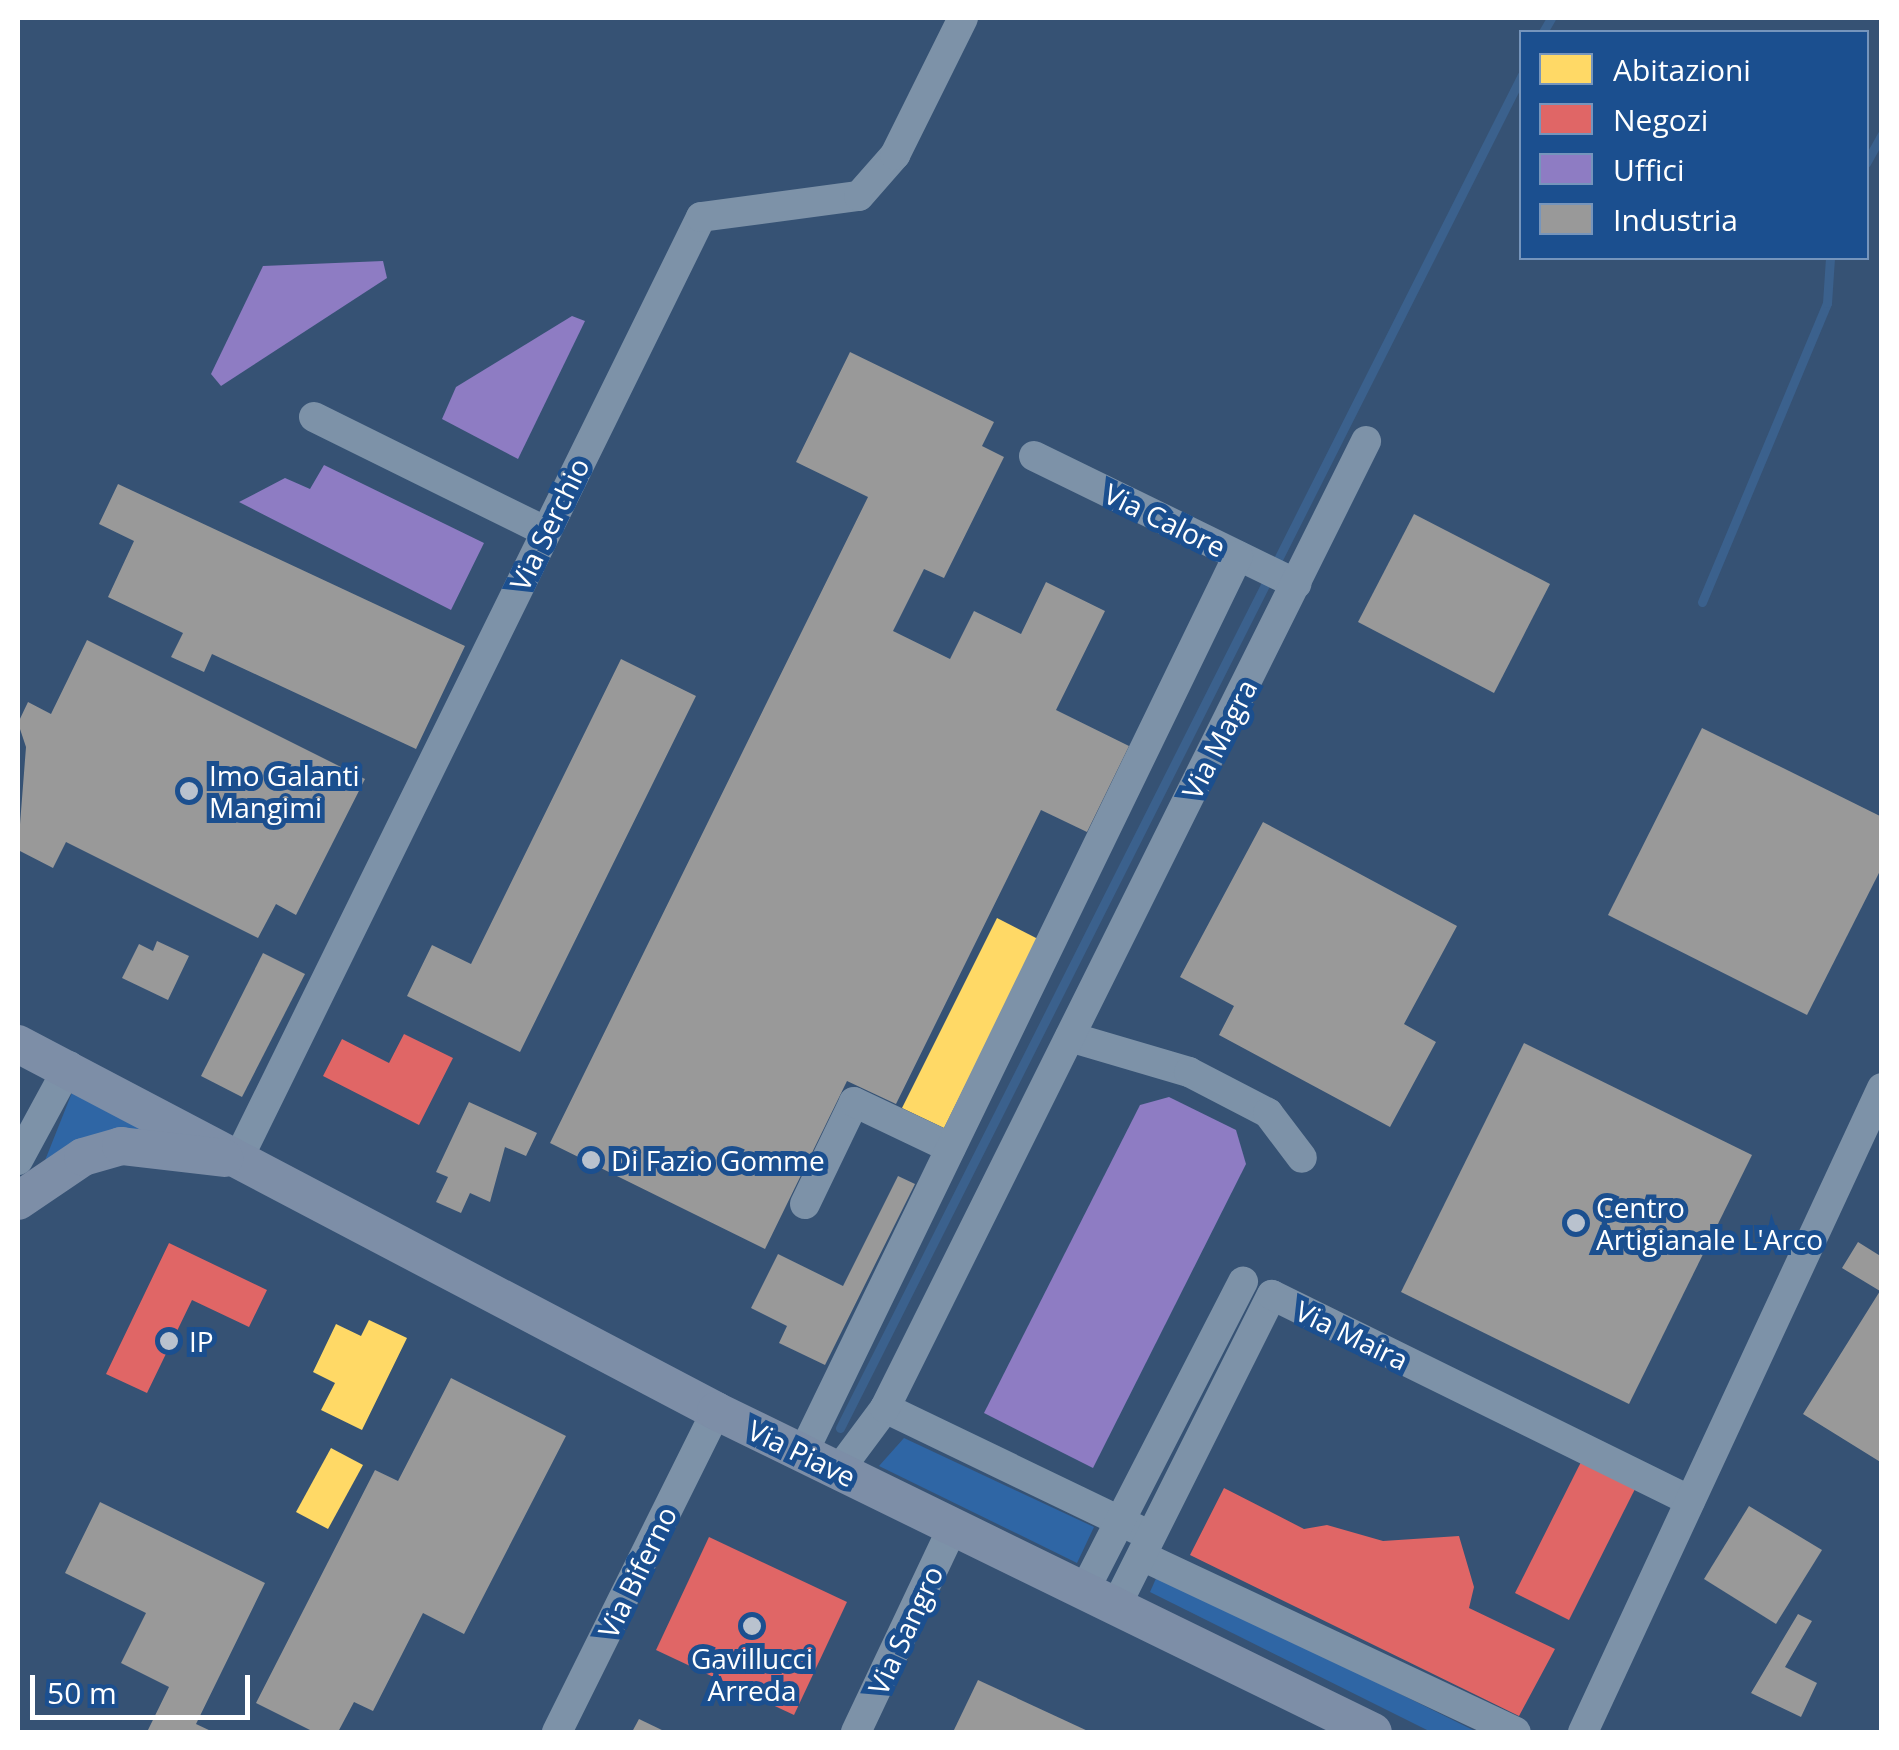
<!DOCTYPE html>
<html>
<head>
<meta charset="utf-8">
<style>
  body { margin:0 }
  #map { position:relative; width:1899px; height:1750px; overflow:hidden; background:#365274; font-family:"Open Sans",sans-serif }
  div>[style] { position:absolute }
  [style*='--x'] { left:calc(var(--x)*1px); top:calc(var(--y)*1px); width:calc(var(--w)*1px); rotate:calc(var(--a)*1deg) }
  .green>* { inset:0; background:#2f66a5 }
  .homes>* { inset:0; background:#ffd966 }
  .shops>* { inset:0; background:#e06666 }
  .offices>* { inset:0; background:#8e7cc3 }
  .industry>* { inset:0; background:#999 }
  .stream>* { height:9px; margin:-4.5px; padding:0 4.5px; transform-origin:4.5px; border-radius:4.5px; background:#3b618d }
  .minor>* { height:30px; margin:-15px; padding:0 15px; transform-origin:15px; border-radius:15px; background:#7d92a8 }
  .major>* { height:38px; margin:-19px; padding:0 19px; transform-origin:19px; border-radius:19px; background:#7d8ea7 }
  .dots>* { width:28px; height:28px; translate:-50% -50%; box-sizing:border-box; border:5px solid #1b4f8f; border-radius:50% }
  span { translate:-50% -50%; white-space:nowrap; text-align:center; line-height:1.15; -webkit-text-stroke:10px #1b4f8f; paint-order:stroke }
  .street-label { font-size:28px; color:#fff }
  .poi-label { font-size:28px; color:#fff }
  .left { translate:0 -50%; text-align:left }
  .frame { position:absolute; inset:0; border:20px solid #fff; pointer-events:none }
  .legend { position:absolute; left:1519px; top:30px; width:350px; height:230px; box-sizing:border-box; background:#1b4f8f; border:2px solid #7695bc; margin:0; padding:12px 18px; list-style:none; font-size:30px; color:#fff }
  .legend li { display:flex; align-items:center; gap:20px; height:50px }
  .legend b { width:50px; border:2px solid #7695bc }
  .scale { position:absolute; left:30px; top:1675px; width:220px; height:45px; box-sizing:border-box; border:5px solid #fff; border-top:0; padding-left:12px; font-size:30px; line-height:35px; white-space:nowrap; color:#fff; -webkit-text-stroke:8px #1b4f8f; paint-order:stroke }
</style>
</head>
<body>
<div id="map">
  <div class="green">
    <div style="clip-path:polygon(75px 1085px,178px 1136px,42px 1168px)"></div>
    <div style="clip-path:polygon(904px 1438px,1094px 1527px,1077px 1563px,879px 1466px)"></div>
    <div style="clip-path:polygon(1158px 1574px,1477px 1732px,1431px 1732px,1150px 1592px)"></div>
  </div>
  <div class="homes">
    <div style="clip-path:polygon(997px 918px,1038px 939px,944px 1128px,902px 1108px)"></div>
    <div style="clip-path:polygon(369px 1320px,407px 1338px,362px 1430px,321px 1410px,335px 1383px,313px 1372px,336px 1324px,361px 1336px)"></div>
    <div style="clip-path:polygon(331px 1448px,363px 1465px,328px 1529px,296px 1512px)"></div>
  </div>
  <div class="shops">
    <div style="clip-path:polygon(404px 1034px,453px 1058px,419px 1125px,323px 1076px,342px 1039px,389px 1063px)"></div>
    <div style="clip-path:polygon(169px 1243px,267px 1290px,249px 1327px,192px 1300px,147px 1393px,106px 1374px)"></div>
    <div style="clip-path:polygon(1583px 1458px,1637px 1485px,1569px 1620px,1515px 1593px)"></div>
    <div style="clip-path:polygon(1224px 1488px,1304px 1529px,1327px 1525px,1383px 1541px,1459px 1536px,1474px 1587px,1469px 1608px,1555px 1649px,1519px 1716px,1190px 1555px)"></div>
    <div style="clip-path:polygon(709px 1537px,847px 1602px,794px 1715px,656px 1650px)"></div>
  </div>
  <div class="offices">
    <div style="clip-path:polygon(383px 261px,387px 278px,221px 386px,211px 374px,263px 266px)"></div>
    <div style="clip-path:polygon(572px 316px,585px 321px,518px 459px,442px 419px,456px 387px)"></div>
    <div style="clip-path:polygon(324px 465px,484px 543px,451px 610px,239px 502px,285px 478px,310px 489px)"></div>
    <div style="clip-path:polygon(1169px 1097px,1236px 1130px,1246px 1164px,1093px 1468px,984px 1413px,1140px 1105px)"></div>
  </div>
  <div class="industry">
    <div style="clip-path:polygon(850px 352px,994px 422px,982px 446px,1004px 457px,944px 578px,924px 569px,893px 631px,950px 659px,974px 611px,1021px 634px,1046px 582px,1105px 611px,1056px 710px,1129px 746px,1087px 832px,1041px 810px,896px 1104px,847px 1081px,765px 1249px,550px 1143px,868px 497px,796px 462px)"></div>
    <div style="clip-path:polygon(118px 484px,465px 646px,416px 749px,212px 654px,204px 672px,171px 657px,183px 633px,108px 597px,134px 541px,99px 524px)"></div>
    <div style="clip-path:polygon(1414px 514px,1550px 584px,1494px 693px,1358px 622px)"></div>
    <div style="clip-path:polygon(87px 640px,365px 779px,296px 915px,276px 904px,258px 938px,66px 842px,53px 868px,18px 850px,26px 747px,18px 723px,28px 702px,51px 714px)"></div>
    <div style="clip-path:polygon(621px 659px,696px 696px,520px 1052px,407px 996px,432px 945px,471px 964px)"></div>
    <div style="clip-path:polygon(1702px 728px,1882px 817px,1882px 867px,1807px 1015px,1608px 915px)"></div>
    <div style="clip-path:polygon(1263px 822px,1457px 926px,1404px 1024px,1436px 1042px,1390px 1127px,1219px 1035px,1234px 1006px,1180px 977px)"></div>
    <div style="clip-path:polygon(157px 941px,189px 956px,168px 1000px,122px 978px,139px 944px,153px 951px)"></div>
    <div style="clip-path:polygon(263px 953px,305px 974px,242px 1097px,201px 1076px)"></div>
    <div style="clip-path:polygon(1524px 1043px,1752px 1155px,1629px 1404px,1401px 1292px)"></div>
    <div style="clip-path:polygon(469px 1102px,537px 1133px,526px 1156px,505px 1147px,490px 1202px,470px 1193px,461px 1213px,436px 1202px,448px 1177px,436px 1172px)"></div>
    <div style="clip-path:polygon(898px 1176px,915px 1184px,825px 1365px,779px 1343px,787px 1326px,751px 1308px,778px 1254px,843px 1286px)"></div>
    <div style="clip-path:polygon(1858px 1242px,1882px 1257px,1882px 1463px,1803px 1414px,1880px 1291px,1842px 1268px)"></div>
    <div style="clip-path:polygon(451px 1378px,566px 1436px,464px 1634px,423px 1613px,373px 1711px,354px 1702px,338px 1732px,314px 1732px,256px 1703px,375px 1470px,398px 1481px)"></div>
    <div style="clip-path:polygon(100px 1502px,265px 1583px,196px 1724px,213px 1732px,147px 1732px,169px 1687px,121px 1663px,146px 1613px,65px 1573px)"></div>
    <div style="clip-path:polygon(1749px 1506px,1822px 1550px,1776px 1624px,1704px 1579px)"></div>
    <div style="clip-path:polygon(1798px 1614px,1812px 1621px,1785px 1667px,1817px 1683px,1801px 1717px,1751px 1693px)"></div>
    <div style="clip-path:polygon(978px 1680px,1090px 1732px,953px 1732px)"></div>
    <div style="clip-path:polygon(639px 1719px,666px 1732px,632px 1732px)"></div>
  </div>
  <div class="stream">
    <div style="--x:1543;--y:32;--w:16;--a:-60"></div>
    <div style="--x:1866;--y:163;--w:33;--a:-61"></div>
    <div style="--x:1702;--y:602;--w:324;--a:-67.3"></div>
    <div style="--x:1827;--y:303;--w:45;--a:-86.2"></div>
    <div style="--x:840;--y:1428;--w:1515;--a:-63.25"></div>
  </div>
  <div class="minor">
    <div style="--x:314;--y:417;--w:258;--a:26.3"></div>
    <div style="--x:1034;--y:456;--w:292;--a:26"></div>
    <div style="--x:1070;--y:1037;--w:124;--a:16.4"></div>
    <div style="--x:1189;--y:1072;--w:89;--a:27.4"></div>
    <div style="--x:1268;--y:1113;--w:56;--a:52.9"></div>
    <div style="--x:18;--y:1160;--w:107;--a:-61.5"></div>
    <div style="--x:237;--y:1161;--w:1052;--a:-63.82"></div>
    <div style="--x:701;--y:217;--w:159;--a:-7.6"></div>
    <div style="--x:859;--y:196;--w:55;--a:-48.7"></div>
    <div style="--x:895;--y:155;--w:153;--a:-63.6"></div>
    <div style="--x:805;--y:1204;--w:113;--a:-64.3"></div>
    <div style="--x:854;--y:1102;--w:107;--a:25.4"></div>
    <div style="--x:885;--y:1408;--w:279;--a:25.7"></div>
    <div style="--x:803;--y:1453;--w:997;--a:-64.13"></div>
    <div style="--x:839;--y:1470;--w:77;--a:-53.4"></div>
    <div style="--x:885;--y:1408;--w:1080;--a:-63.55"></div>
    <div style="--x:1142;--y:1556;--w:413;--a:25.2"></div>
    <div style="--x:1084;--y:1591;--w:348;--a:-62.8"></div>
    <div style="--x:1116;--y:1606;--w:348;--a:-63.4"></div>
    <div style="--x:1272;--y:1295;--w:466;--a:26.2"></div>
    <div style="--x:557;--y:1732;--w:358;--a:-63.6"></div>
    <div style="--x:856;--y:1732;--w:227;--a:-64.7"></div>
    <div style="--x:1583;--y:1732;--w:710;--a:-65.1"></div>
  </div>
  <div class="major">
    <div style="--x:18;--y:1044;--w:789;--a:27.73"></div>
    <div style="--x:716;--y:1411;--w:731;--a:26.04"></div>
    <div style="--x:18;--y:1201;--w:78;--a:-34.1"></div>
    <div style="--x:83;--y:1157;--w:40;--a:-16"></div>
    <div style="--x:121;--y:1146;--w:104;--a:6.6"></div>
  </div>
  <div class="dots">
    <div style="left:189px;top:791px;background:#b9c2ce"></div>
    <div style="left:591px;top:1160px;background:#b9c2ce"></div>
    <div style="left:1576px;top:1223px;background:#b9c2ce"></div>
    <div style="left:169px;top:1341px;background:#b9c2ce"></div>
    <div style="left:752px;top:1626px;background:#b9c2ce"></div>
  </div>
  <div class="street-label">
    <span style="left:1165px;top:520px;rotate:26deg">Via Calore</span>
    <span style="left:549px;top:524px;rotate:-64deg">Via Serchio</span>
    <span style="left:1219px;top:739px;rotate:-63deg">Via Magra</span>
    <span style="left:1352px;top:1335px;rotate:26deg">Via Maira</span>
    <span style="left:802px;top:1453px;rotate:26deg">Via Piave</span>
    <span style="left:637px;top:1572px;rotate:-64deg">Via Biferno</span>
    <span style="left:905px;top:1630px;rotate:-65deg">Via Sangro</span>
  </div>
  <div class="poi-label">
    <span class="left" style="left:209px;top:791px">Imo Galanti<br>Mangimi</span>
    <span class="left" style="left:611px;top:1160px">Di Fazio Gomme</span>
    <span class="left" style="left:1596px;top:1223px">Centro<br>Artigianale L'Arco</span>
    <span class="left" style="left:189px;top:1341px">IP</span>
    <span style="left:752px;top:1674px">Gavillucci<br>Arreda</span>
  </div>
  <div class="frame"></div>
  <ul class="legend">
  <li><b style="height:28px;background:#ffd966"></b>Abitazioni</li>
  <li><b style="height:28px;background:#e06666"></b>Negozi</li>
  <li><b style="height:28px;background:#8e7cc3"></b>Uffici</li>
  <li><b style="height:28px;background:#999"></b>Industria</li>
  </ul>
  <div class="scale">50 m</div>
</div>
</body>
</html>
